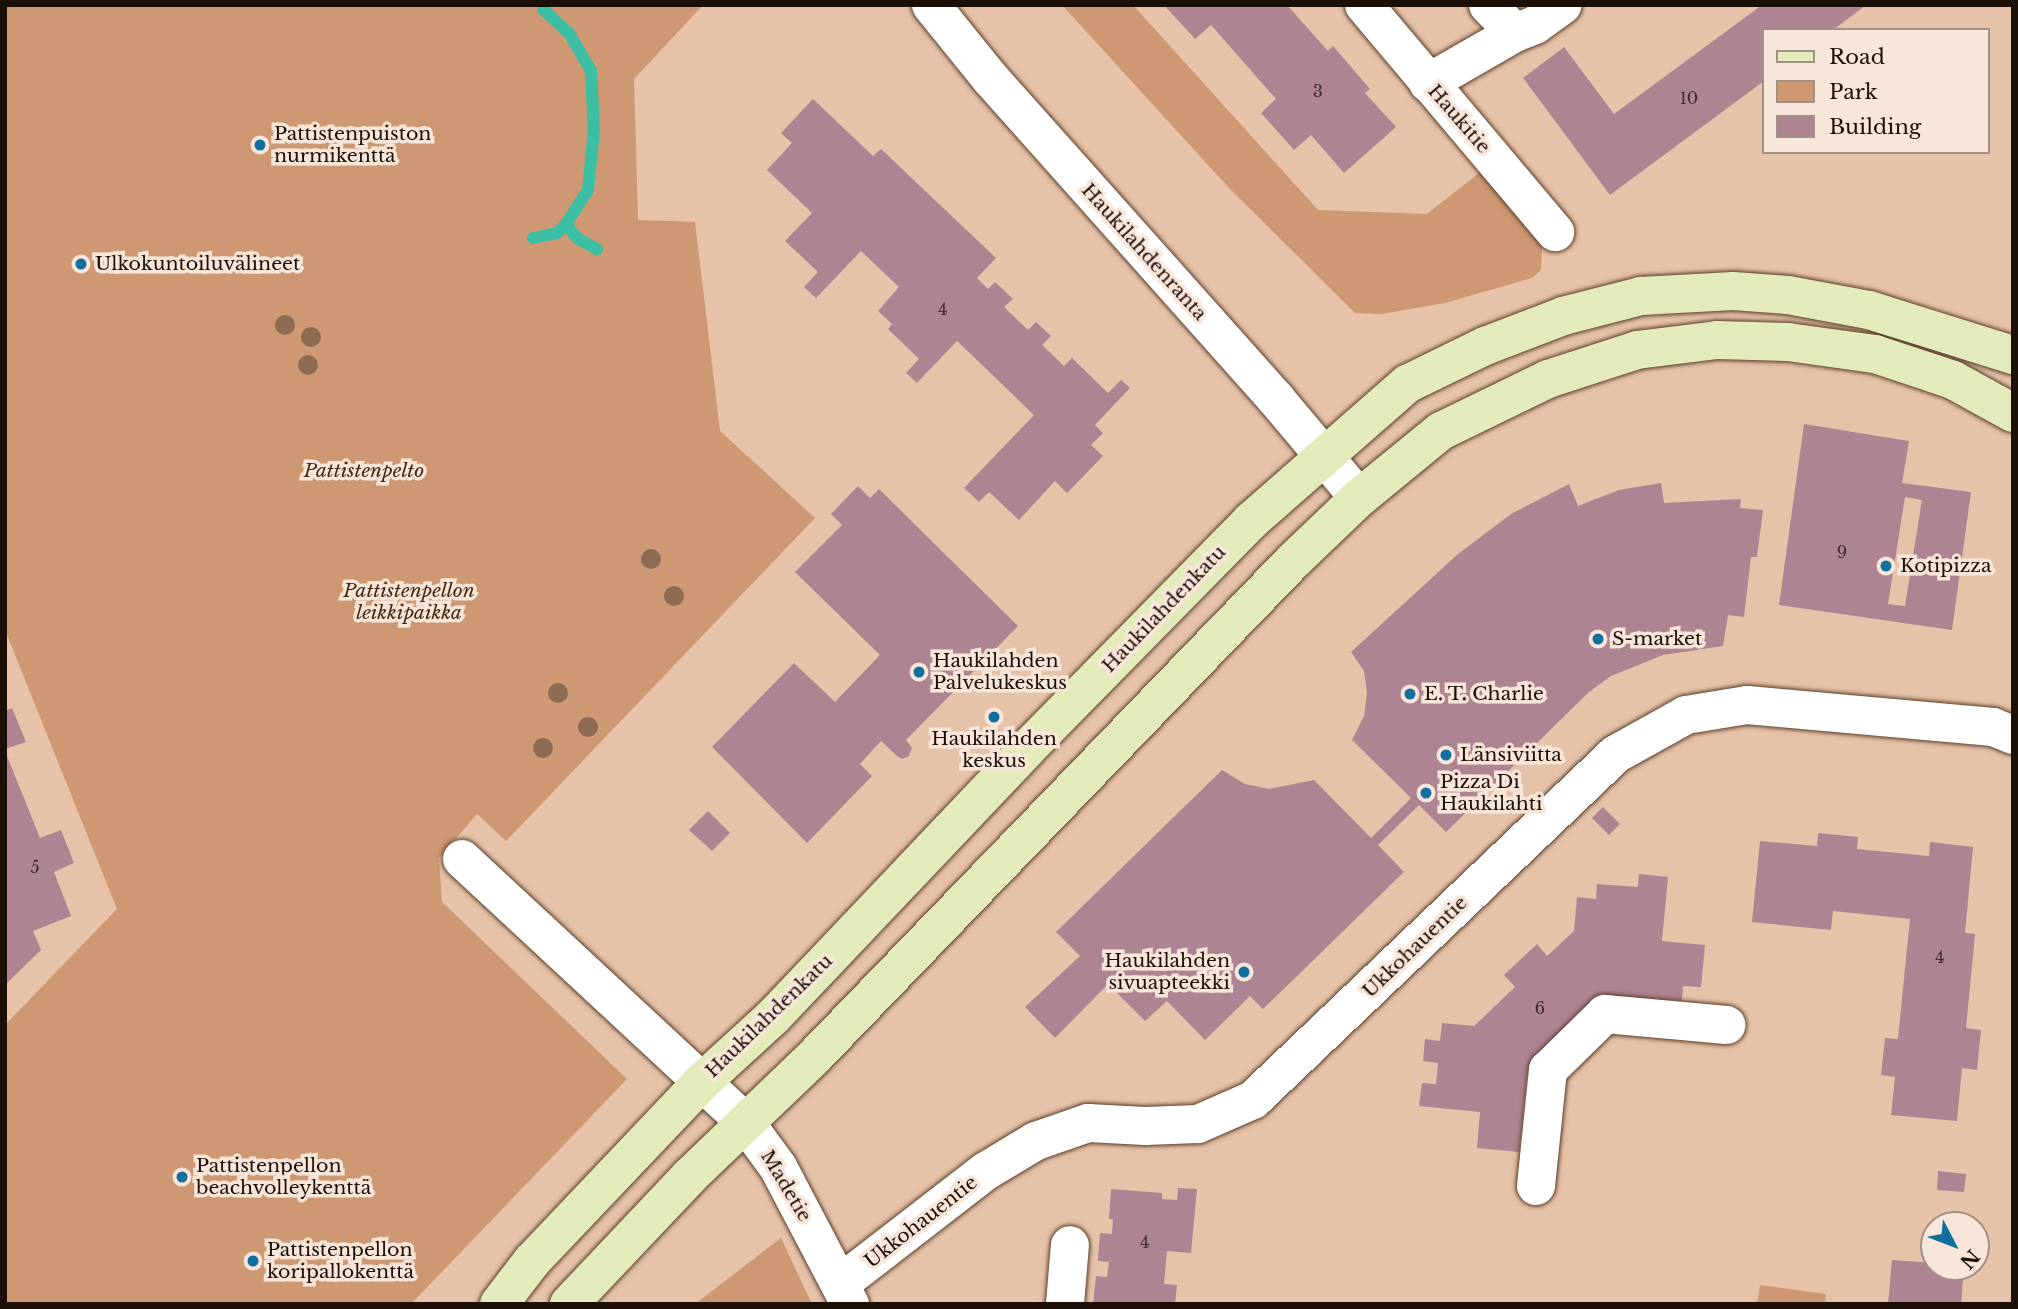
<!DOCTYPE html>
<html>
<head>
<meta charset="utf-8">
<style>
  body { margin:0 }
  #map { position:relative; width:2018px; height:1309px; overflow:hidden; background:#e6c2a8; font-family:"Libre Baskerville",serif }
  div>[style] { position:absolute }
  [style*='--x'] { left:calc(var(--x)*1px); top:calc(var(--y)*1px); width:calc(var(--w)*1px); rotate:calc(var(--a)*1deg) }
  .green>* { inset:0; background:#cd9872 }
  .stream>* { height:12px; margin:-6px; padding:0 6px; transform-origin:6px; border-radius:6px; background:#3cbea4 }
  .building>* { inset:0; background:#ae8492 }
  .roads { filter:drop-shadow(0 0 2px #5c3e29) drop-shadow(0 0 2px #5c3e29) }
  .minor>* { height:38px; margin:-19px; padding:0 19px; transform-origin:19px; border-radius:19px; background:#fff }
  .major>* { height:38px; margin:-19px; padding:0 19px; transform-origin:19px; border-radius:19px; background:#e3ebbb }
  .trees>* { width:20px; height:20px; margin:-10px; border-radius:50%; background:#8d6c53 }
  .dots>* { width:19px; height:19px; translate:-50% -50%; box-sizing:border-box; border:4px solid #f9e6da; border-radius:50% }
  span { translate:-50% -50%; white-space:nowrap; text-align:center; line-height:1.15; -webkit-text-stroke:7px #f9e6da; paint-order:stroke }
  .number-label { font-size:16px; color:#402c29 }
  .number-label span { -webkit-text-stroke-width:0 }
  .street-label { font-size:19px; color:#1b0f06 }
  .poi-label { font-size:19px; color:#1b0f06 }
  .left { translate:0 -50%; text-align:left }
  .right { translate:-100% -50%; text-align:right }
  .park-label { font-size:19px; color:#45260e; font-style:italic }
  .frame { position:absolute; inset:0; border:7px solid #1b0f06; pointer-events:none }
  .legend { position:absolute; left:1762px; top:28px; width:228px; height:126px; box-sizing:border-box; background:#f9e6da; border:2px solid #a09085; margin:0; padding:9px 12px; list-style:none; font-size:21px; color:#1b0f06 }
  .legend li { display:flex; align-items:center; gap:14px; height:35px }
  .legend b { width:35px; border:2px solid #a09085 }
  .north { position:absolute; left:1920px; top:1211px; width:70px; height:70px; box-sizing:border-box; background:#f9e6da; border:2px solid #a09085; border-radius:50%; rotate:132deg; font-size:19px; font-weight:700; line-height:28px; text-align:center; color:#1b0f06 }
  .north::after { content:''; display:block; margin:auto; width:24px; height:32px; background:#0f709e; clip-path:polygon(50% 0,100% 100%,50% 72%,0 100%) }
</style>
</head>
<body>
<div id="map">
  <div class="green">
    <div style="clip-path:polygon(5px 5px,703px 5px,634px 79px,638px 220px,695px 222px,720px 431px,815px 518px,506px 841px,477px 814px,439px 858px,442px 902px,627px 1079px,411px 1304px,5px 1304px,5px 1025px,117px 909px,5px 630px)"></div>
    <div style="clip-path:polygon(1062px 5px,1133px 5px,1318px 210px,1427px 214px,1479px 173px,1517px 203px,1542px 247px,1541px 270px,1532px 278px,1445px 303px,1382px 314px,1355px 313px,1229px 188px)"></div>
    <div style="clip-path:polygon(781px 1238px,812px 1304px,695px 1304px)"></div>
    <div style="clip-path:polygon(1760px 1285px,1826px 1294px,1825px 1304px,1757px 1304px)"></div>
  </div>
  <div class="stream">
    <div style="--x:543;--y:9;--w:35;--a:43"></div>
    <div style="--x:569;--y:33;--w:44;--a:59.9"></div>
    <div style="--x:591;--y:71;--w:59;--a:87.1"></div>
    <div style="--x:594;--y:130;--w:60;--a:95.7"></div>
    <div style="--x:588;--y:190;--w:40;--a:122.9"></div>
    <div style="--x:566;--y:224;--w:18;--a:52"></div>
    <div style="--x:577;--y:238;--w:23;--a:29"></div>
    <div style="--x:533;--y:238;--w:25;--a:-12"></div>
    <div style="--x:557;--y:233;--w:13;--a:-45"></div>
  </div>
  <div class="building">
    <div style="clip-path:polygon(1164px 5px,1287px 5px,1328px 51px,1333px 46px,1370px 89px,1365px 93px,1396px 127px,1344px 173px,1311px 135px,1294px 150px,1261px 113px,1276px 99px,1211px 25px,1195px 39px)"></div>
    <div style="clip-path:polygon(1762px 5px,1866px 5px,1833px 30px,1764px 30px,1764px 81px,1610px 195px,1523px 78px,1564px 47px,1614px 114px)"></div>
    <div style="clip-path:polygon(813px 99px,873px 156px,881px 149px,996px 258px,977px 278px,988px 289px,995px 282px,1013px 299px,1004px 307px,1028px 330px,1036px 322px,1051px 336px,1042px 345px,1064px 366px,1072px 358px,1108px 393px,1121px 380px,1130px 388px,1095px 425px,1103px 433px,1091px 445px,1103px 456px,1067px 493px,1055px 481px,1019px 520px,989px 492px,979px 502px,964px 488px,1034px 415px,957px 341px,917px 383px,906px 373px,919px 359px,888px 329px,892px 324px,878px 311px,899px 287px,861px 251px,816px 298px,804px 287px,818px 272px,785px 241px,812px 213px,767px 170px,792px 143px,781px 133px)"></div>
    <div style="clip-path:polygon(evenodd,1804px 424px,1909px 441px,1902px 483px,1971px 492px,1952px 630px,1779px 605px,1804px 424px,1905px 497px,1922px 500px,1905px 606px,1888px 604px,1905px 497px)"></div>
    <div style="clip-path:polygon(1661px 483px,1664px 503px,1741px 499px,1740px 508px,1763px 510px,1757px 557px,1751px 557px,1744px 617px,1728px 615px,1723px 646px,1663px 655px,1611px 676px,1589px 692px,1446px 832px,1419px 805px,1378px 845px,1404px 872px,1263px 1009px,1250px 996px,1205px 1040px,1167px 1001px,1145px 1021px,1108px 984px,1055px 1038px,1025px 1007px,1080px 956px,1056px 932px,1222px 770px,1245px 784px,1269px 789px,1314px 780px,1371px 838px,1411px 798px,1352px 740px,1364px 716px,1367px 693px,1364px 671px,1351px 652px,1458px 554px,1511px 514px,1569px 484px,1578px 506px,1619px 490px)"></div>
    <div style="clip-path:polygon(858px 486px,870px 498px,879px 489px,1018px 626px,906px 740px,912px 748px,909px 756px,902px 759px,897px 756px,881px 741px,860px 764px,872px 776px,807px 843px,712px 747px,794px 663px,835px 702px,880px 655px,795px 572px,842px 525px,831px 514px)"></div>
    <div style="clip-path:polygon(12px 708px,26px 742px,5px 749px,5px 711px)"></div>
    <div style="clip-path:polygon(5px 751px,40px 838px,61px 830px,74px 863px,54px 872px,71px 916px,33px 931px,41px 950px,5px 985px)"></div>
    <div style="clip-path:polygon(1603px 807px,1620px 824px,1609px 835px,1592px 818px)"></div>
    <div style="clip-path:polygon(708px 811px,730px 833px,712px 851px,689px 830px)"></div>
    <div style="clip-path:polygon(1818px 833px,1858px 837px,1857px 849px,1929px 856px,1930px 842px,1973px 847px,1965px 933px,1975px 934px,1966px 1028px,1981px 1030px,1977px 1070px,1962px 1068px,1957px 1121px,1891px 1115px,1895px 1077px,1881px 1075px,1885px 1038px,1898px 1039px,1910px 919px,1833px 911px,1831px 930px,1752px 922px,1760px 841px,1817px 846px)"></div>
    <div style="clip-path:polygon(1639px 874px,1668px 877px,1662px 941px,1705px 945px,1701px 987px,1683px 986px,1682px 1001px,1602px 995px,1528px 1069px,1519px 1152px,1477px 1148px,1480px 1112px,1419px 1106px,1422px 1083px,1436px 1084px,1438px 1063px,1423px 1061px,1425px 1039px,1440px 1041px,1442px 1023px,1474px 1026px,1515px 987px,1504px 975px,1537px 944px,1547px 956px,1574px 931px,1577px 897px,1596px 899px,1597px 884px,1638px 887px)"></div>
    <div style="clip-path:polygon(1938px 1171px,1966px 1174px,1964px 1192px,1937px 1190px)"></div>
    <div style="clip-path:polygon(1178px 1188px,1197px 1189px,1191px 1253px,1167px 1251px,1164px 1284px,1177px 1285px,1175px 1304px,1093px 1304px,1096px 1276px,1107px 1277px,1109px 1262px,1098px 1261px,1098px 1258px,1100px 1233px,1112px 1234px,1113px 1219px,1109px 1219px,1111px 1189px,1162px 1193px,1162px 1199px,1177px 1200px)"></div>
    <div style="clip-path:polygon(1892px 1260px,1934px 1263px,1934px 1267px,1964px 1267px,1961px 1304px,1888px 1304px)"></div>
  </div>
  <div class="roads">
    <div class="minor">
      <div style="--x:931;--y:5;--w:94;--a:51.1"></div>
      <div style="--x:990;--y:78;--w:430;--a:48.3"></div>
      <div style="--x:1276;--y:399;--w:129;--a:50"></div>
      <div style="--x:1364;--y:5;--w:297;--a:49.9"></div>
      <div style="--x:1488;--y:5;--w:39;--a:46"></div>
      <div style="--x:1428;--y:83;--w:100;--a:-29.9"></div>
      <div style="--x:1515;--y:33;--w:22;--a:-22"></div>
      <div style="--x:1535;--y:25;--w:34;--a:-36"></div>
      <div style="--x:462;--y:859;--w:386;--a:42.9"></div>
      <div style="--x:745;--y:1122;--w:56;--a:53.7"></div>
      <div style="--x:778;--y:1167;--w:155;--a:62.3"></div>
      <div style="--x:1536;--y:1186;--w:117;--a:-84.1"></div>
      <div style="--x:1548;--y:1070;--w:80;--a:-44.5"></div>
      <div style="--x:1605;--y:1014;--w:122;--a:5.2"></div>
      <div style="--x:841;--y:1283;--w:183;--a:-37.7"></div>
      <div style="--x:986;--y:1171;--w:58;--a:-31"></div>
      <div style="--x:1036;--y:1141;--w:55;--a:-19.1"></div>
      <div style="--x:1088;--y:1123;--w:57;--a:3"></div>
      <div style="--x:1145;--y:1126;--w:53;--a:-2.2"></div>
      <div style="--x:1198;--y:1124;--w:60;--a:-23.6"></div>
      <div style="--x:1253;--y:1100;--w:501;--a:-43.63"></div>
      <div style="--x:1616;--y:754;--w:80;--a:-29.1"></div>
      <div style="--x:1686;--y:715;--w:62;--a:-9.3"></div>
      <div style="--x:1747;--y:705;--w:247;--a:5.1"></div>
      <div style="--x:1993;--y:727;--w:22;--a:22"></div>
      <div style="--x:1065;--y:1304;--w:59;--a:-85.2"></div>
    </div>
    <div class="major">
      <div style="--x:499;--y:1304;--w:54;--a:-52.5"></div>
      <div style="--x:532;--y:1261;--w:247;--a:-46.5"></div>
      <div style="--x:702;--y:1082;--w:96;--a:-42.5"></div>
      <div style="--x:773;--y:1017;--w:368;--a:-46.5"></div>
      <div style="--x:1026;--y:750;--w:321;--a:-45.5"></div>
      <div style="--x:1251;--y:521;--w:208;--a:-41.3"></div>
      <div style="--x:1407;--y:384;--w:87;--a:-26"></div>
      <div style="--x:1485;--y:346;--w:84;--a:-21"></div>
      <div style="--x:1563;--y:316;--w:81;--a:-14.4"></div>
      <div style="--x:1641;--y:296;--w:92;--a:-3.1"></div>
      <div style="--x:1733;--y:291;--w:55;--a:4.2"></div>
      <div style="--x:1788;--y:295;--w:82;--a:10.5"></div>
      <div style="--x:1869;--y:310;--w:151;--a:17.4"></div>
      <div style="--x:569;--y:1304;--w:176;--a:-46.6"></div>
      <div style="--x:690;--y:1176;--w:172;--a:-43.8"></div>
      <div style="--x:814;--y:1057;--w:688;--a:-46"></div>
      <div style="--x:1292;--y:562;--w:93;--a:-43.7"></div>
      <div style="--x:1359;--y:498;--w:106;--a:-39.3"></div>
      <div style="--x:1441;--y:431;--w:119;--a:-25.9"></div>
      <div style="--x:1548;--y:379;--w:94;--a:-18"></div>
      <div style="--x:1637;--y:350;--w:81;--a:-7.1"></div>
      <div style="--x:1717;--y:340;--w:71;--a:1.6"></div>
      <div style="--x:1788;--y:342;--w:88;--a:7.9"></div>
      <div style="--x:1875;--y:354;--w:82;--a:18.4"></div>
      <div style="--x:1953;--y:380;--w:68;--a:28.8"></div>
    </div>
  </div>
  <div class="trees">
    <div style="left:285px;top:325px"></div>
    <div style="left:311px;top:337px"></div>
    <div style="left:308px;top:365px"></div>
    <div style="left:651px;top:559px"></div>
    <div style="left:674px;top:596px"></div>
    <div style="left:558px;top:693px"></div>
    <div style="left:588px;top:727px"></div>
    <div style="left:543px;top:748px"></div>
  </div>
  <div class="dots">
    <div style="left:260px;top:145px;background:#0f709e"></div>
    <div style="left:81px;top:264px;background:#0f709e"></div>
    <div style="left:1886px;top:566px;background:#0f709e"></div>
    <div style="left:1598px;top:639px;background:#0f709e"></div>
    <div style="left:919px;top:672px;background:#0f709e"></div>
    <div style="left:1410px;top:694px;background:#0f709e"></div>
    <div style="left:994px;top:717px;background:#0f709e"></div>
    <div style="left:1446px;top:755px;background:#0f709e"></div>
    <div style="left:1426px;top:793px;background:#0f709e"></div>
    <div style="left:1244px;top:972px;background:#0f709e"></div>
    <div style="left:182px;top:1177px;background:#0f709e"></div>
    <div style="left:253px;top:1261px;background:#0f709e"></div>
  </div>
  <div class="number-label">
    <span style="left:1318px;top:91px">3</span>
    <span style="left:1689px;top:98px">10</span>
    <span style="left:943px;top:309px">4</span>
    <span style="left:1842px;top:552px">9</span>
    <span style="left:35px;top:867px">5</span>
    <span style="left:1940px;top:957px">4</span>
    <span style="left:1540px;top:1008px">6</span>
    <span style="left:1145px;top:1242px">4</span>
  </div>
  <div class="street-label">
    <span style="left:1459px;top:119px;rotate:49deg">Haukitie</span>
    <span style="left:1144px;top:252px;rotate:48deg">Haukilahdenranta</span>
    <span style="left:1164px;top:609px;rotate:-46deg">Haukilahdenkatu</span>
    <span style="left:1415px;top:947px;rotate:-44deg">Ukkohauentie</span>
    <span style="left:769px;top:1016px;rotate:-44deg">Haukilahdenkatu</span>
    <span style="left:786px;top:1186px;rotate:59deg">Madetie</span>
    <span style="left:921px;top:1222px;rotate:-38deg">Ukkohauentie</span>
  </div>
  <div class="poi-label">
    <span class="left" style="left:274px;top:145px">Pattistenpuiston<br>nurmikenttä</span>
    <span class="left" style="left:95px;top:264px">Ulkokuntoiluvälineet</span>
    <span class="left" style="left:1900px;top:566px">Kotipizza</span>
    <span class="left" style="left:1612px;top:639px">S-market</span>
    <span class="left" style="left:933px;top:672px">Haukilahden<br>Palvelukeskus</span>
    <span class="left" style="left:1424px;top:694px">E. T. Charlie</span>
    <span style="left:994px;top:750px">Haukilahden<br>keskus</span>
    <span class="left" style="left:1460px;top:755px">Länsiviitta</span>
    <span class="left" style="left:1440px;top:793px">Pizza Di<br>Haukilahti</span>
    <span class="right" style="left:1230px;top:972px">Haukilahden<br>sivuapteekki</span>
    <span class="left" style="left:196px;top:1177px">Pattistenpellon<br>beachvolleykenttä</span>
    <span class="left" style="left:267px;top:1261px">Pattistenpellon<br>koripallokenttä</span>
  </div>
  <div class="park-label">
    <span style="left:364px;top:471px">Pattistenpelto</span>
    <span style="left:409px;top:602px">Pattistenpellon<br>leikkipaikka</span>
  </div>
  <div class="frame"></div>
  <ul class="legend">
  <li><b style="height:9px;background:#e3ebbb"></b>Road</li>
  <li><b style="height:19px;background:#cd9872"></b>Park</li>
  <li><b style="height:19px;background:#ae8492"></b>Building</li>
  </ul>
  <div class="north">N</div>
</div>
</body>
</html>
